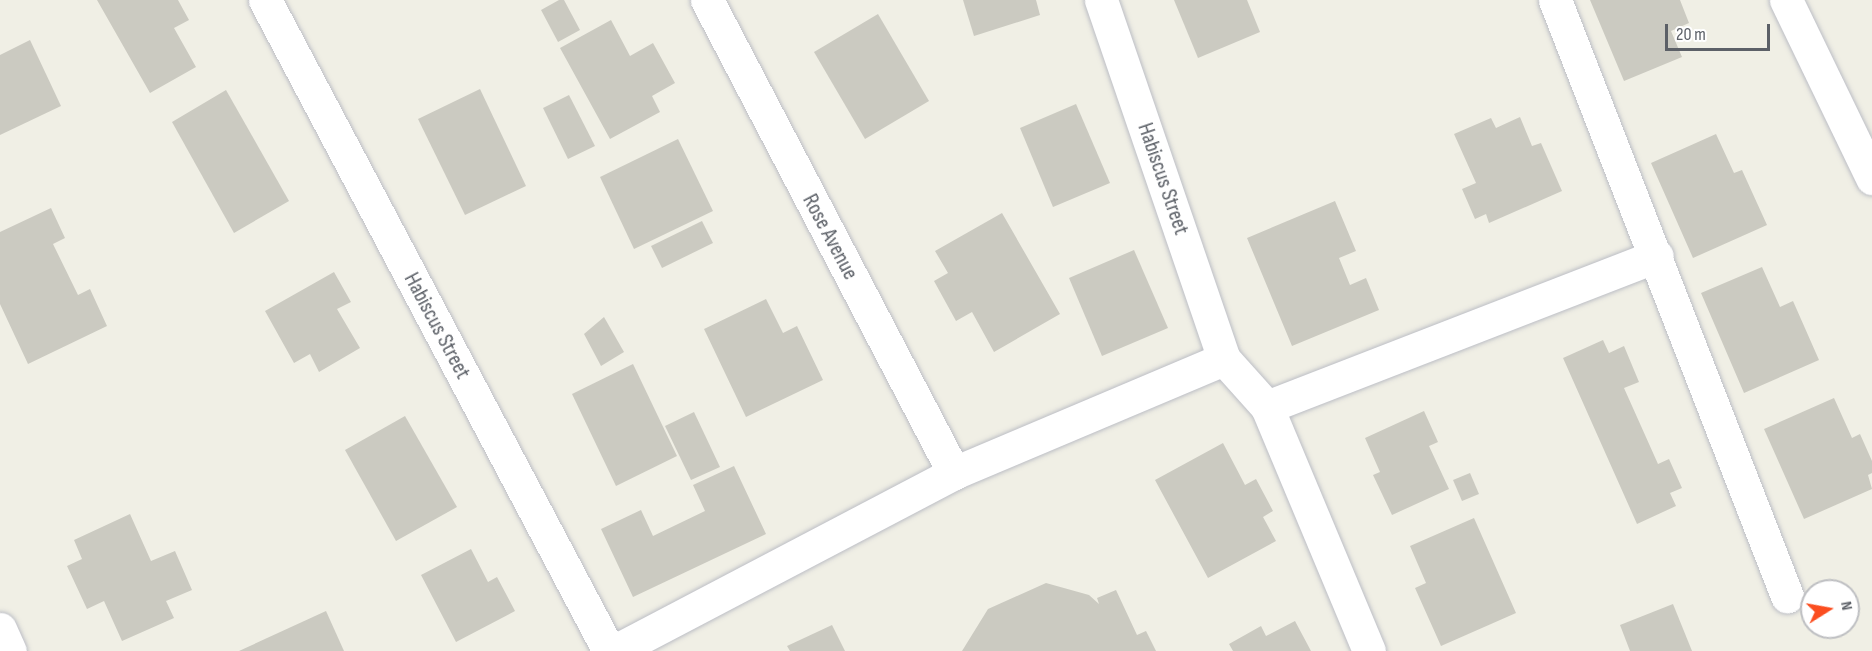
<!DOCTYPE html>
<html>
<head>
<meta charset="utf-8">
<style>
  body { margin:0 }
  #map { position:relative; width:1872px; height:651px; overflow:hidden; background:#f0efe5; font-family:"Sofia Sans Condensed",sans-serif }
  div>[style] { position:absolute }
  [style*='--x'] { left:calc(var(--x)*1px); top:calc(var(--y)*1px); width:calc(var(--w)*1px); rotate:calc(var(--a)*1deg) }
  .building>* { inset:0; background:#cbcac1 }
  .roads { filter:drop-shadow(0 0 2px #bcbec5) drop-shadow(0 0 2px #bcbec5) }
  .minor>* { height:33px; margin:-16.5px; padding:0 16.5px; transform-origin:16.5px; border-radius:16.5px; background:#fff }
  span { translate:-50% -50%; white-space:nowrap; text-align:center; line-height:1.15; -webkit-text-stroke:6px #fff; paint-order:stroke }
  .street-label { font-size:22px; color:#5c6067 }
  .north { position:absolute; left:1800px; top:579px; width:60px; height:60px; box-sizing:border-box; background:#fff; border:2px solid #bebfc2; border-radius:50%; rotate:79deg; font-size:16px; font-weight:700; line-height:24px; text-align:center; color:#5c6067 }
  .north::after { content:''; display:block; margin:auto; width:21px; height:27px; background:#fb4e20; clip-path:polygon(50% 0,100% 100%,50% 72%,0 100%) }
  .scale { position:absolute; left:1665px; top:24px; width:105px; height:27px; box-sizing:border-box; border:3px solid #5c6067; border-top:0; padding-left:8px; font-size:18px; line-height:21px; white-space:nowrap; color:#5c6067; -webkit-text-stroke:4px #fff; paint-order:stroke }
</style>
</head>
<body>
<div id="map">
  <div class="building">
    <div style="clip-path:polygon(97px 0,178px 0,189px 20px,174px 28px,196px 67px,150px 93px)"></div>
    <div style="clip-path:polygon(559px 0,564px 0,580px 30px,558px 42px,541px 10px)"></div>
    <div style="clip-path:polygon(963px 0,1036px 0,1040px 15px,974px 36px)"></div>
    <div style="clip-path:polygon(1174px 0,1247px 0,1260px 32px,1198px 58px)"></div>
    <div style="clip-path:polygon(1590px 0,1680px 0,1689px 23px,1671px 31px,1682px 57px,1624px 81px)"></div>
    <div style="clip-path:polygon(878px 14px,929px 101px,865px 139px,814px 52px)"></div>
    <div style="clip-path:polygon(611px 20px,630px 56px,653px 43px,675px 83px,652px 96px,660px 112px,610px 139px,560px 48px)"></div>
    <div style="clip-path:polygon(30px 40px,61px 106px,0 135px,0 55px)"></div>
    <div style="clip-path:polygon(480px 89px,526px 186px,465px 215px,418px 119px)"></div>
    <div style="clip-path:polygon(226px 90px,289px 201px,234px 233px,172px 122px)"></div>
    <div style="clip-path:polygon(569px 95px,595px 146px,568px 159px,543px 108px)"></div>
    <div style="clip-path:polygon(1076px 104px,1110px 183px,1053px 207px,1020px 128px)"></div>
    <div style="clip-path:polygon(1520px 117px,1532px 146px,1541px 143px,1562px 191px,1489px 223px,1486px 214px,1475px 219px,1462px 189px,1476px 183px,1454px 134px,1491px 118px,1496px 128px)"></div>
    <div style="clip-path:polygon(1716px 134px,1734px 173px,1742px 170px,1767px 225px,1693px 258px,1651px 163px)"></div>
    <div style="clip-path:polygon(678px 139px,713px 211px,634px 249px,600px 177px)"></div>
    <div style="clip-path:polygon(1335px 201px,1356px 251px,1339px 258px,1350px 285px,1366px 278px,1379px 310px,1292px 346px,1247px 238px)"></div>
    <div style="clip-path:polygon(51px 208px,65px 238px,53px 244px,78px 295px,90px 289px,107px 326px,28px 364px,0 304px,0 232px)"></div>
    <div style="clip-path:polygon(1002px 213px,1060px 314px,994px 352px,972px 312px,956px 321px,934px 281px,948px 273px,935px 251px)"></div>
    <div style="clip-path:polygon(702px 221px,713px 243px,662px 268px,651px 246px)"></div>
    <div style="clip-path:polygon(1134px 250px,1168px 328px,1102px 356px,1069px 278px)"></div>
    <div style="clip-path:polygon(1762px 267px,1780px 307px,1793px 301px,1819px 360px,1744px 393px,1701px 293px)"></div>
    <div style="clip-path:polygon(334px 272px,351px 302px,337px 309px,360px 348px,319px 372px,310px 354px,294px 363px,265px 311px)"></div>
    <div style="clip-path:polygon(766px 299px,783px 333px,797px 326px,823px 380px,746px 417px,704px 329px)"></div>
    <div style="clip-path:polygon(604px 317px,624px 352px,601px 366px,584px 334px)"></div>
    <div style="clip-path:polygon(1603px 340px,1609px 353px,1624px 346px,1639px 382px,1624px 388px,1658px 464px,1669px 459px,1682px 488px,1670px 493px,1676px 506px,1637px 524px,1563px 358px)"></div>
    <div style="clip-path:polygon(633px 364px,677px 456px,616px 486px,572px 394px)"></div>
    <div style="clip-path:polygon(1834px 398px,1852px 438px,1860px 434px,1872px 461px,1872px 473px,1868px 475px,1872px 489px,1804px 519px,1764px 429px)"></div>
    <div style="clip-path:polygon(1424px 411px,1438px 442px,1429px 446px,1449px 489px,1392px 515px,1373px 475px,1380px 472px,1365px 438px)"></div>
    <div style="clip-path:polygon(694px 412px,720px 467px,691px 480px,665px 426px)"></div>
    <div style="clip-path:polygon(405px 416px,457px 507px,396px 541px,345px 450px)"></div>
    <div style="clip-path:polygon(1223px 443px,1245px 485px,1256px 479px,1273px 511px,1263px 517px,1276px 541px,1208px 578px,1155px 480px)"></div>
    <div style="clip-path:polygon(734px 466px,766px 534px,633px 597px,601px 529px,641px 510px,653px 536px,705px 511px,693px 485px)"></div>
    <div style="clip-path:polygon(1470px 473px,1479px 494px,1462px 501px,1453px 480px)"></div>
    <div style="clip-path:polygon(130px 514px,151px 561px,175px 551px,192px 590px,166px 601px,174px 618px,122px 641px,104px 601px,87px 609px,67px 566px,82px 559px,74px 540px)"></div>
    <div style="clip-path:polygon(1474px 518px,1516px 613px,1441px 646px,1415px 588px,1426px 583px,1410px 546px)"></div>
    <div style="clip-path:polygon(471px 549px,488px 582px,497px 577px,515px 611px,456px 642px,421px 575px)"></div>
    <div style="clip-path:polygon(1046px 583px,1089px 595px,1099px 604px,1097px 598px,1116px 590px,1137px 635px,1146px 631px,1156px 651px,962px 651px,988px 609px)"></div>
    <div style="clip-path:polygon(1673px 604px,1692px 651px,1630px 651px,1620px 625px)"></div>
    <div style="clip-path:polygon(326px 611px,344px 651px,239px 651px)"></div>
    <div style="clip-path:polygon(1295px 621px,1311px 651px,1233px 651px,1229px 644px,1261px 626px,1266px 636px)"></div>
    <div style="clip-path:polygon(832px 625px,845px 651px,790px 651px,787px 646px)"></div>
  </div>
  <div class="roads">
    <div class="minor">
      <div style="--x:265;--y:0;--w:736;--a:62.15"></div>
      <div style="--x:707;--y:0;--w:534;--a:62.43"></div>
      <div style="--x:1101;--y:0;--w:379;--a:71.1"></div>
      <div style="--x:1224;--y:359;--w:64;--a:48.1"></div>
      <div style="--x:1267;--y:407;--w:264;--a:67.3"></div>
      <div style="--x:1555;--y:0;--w:640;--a:68.73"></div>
      <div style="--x:1786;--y:0;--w:198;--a:64.2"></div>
      <div style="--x:1267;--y:407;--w:418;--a:-21.2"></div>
      <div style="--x:0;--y:629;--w:24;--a:66"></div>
      <div style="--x:615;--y:651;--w:383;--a:-27.7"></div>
      <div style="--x:954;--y:473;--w:293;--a:-22.9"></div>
    </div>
  </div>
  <div class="street-label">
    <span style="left:1163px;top:179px;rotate:71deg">Habiscus Street</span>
    <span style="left:830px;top:237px;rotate:62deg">Rose Avenue</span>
    <span style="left:437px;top:326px;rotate:62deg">Habiscus Street</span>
  </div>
  <div class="north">N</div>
  <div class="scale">20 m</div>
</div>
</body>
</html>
